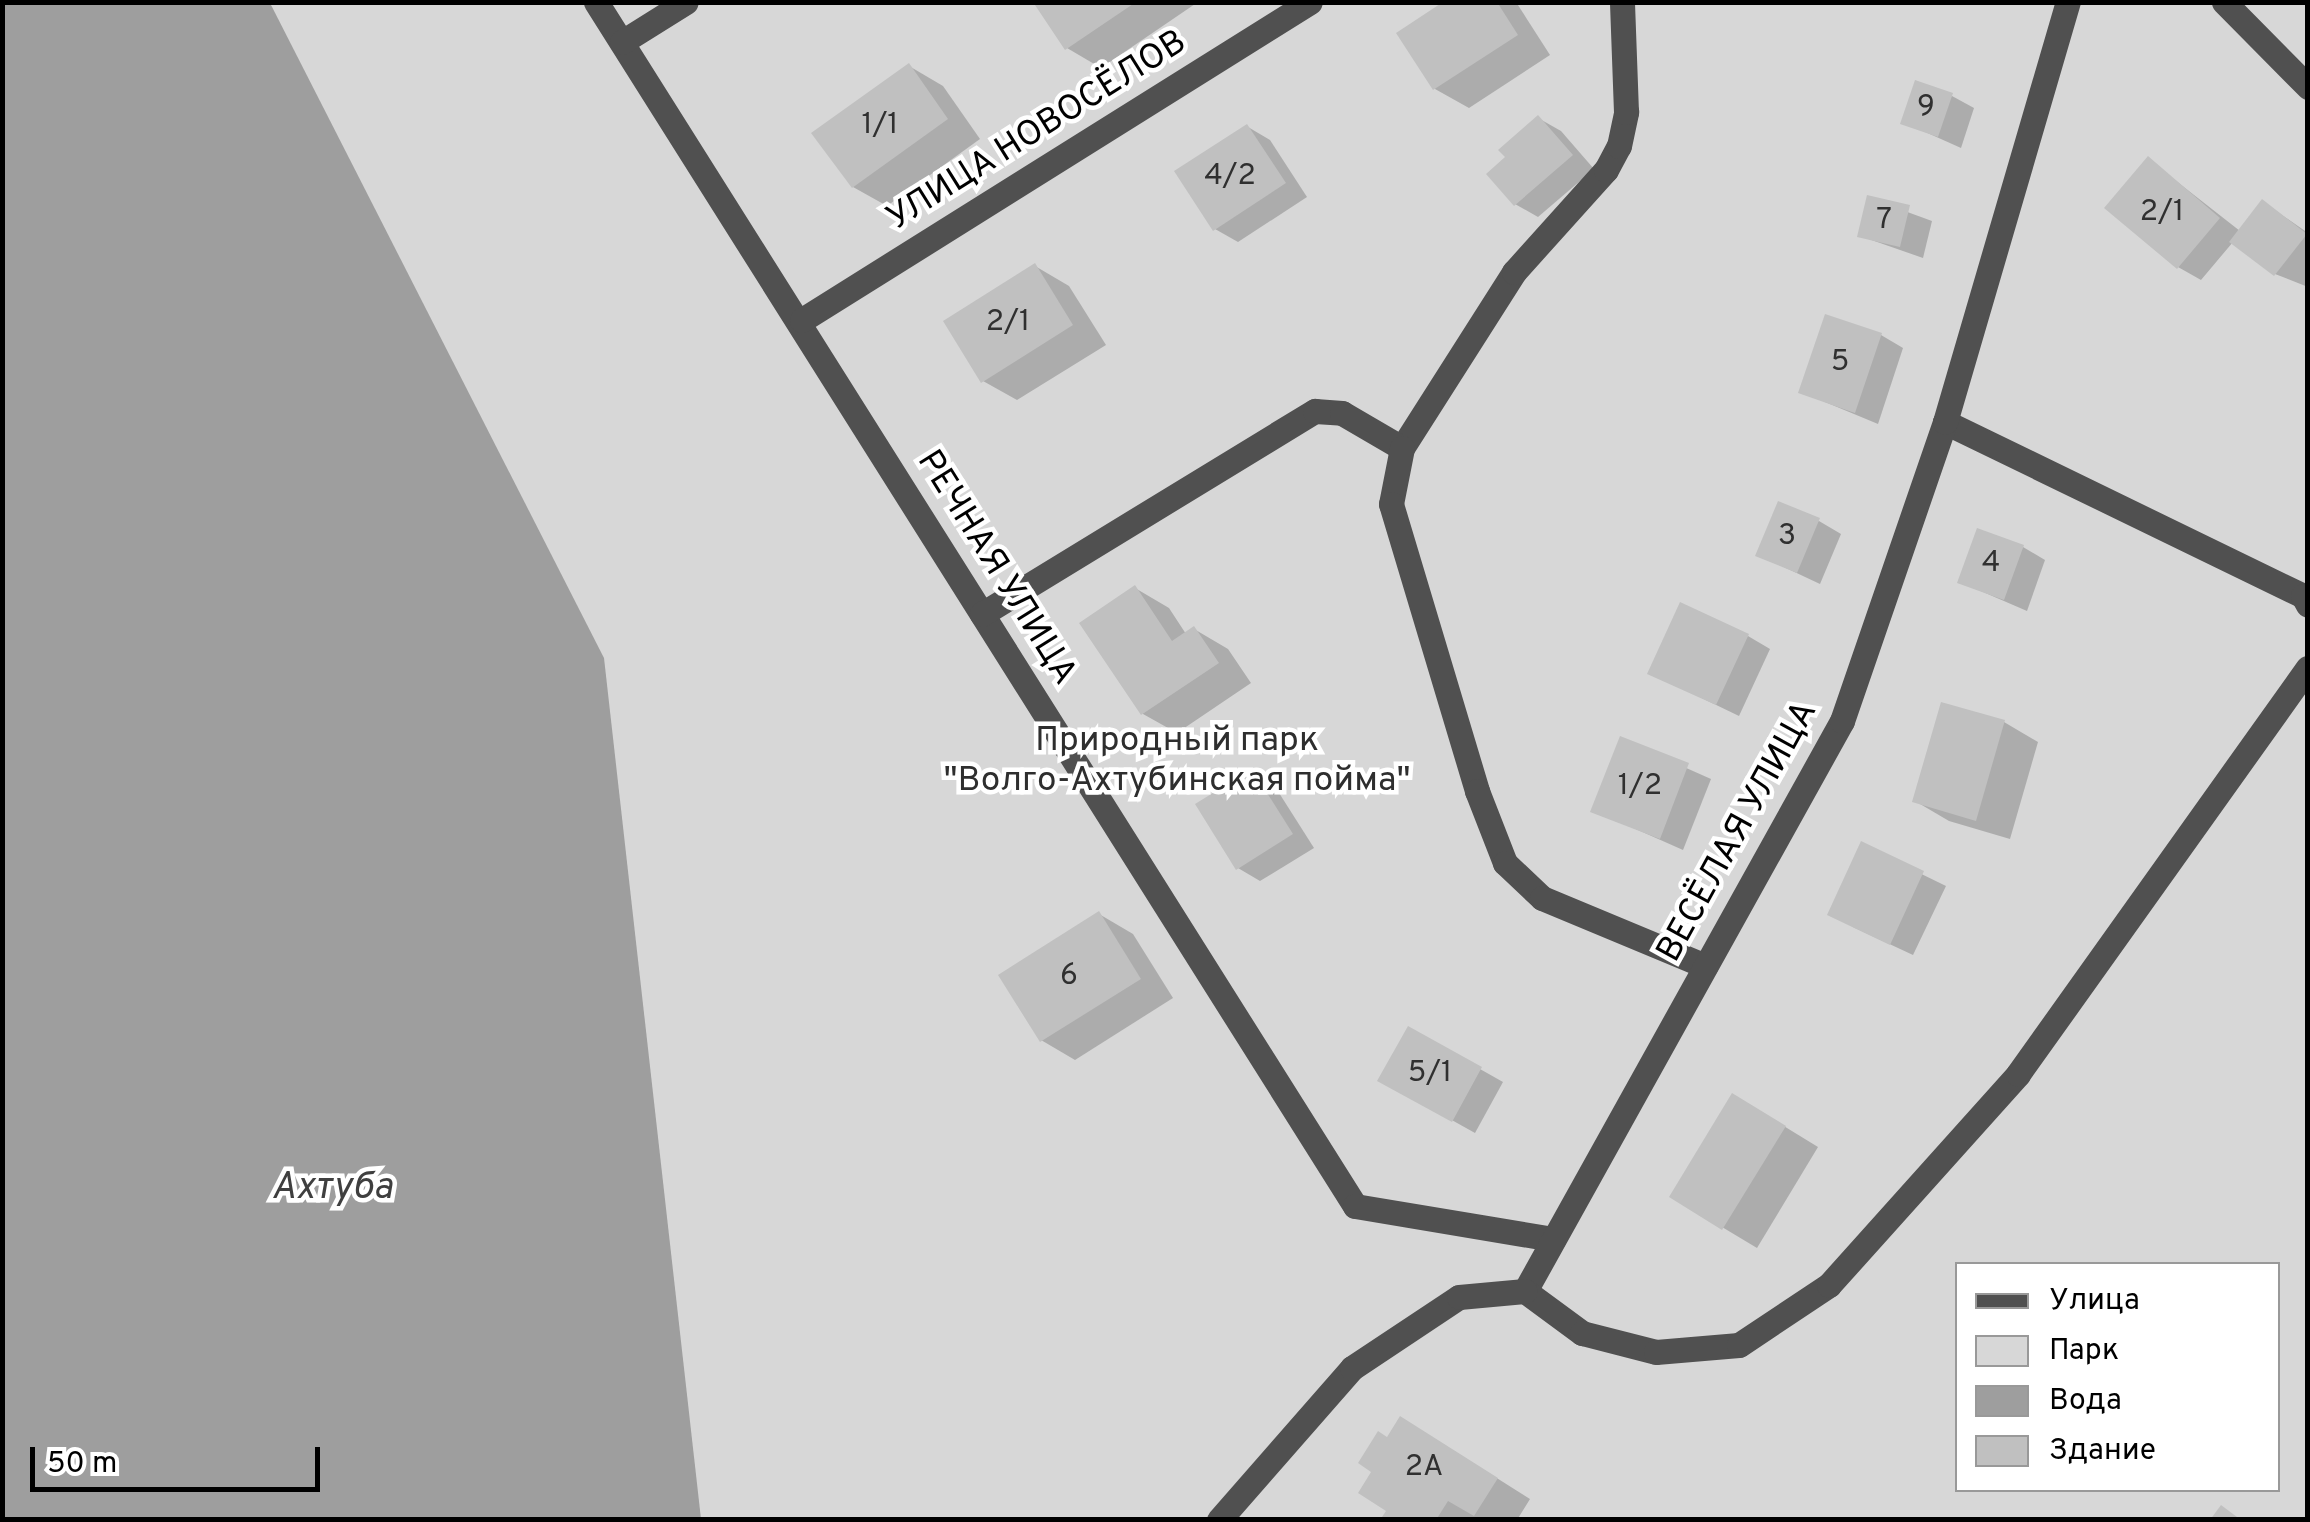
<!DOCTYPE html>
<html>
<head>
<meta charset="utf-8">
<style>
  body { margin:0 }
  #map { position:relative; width:2310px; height:1522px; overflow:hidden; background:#fff; font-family:Overpass,sans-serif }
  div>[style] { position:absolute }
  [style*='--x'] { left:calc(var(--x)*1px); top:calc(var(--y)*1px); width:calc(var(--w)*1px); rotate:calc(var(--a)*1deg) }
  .green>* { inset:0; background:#d7d7d7 }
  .water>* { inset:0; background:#9e9e9e }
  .shadow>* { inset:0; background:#0003 }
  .building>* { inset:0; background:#c0c0c0 }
  .minor>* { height:25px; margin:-12.5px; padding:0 12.5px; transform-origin:12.5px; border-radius:12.5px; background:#505050 }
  span { translate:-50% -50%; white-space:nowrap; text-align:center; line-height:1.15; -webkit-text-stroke:9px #fff; paint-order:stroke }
  .number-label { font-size:30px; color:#303030 }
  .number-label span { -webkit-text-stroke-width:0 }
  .street-label { font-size:35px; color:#000 }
  .park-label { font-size:35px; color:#2e2e2e }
  .water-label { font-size:38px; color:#3f3f3f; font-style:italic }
  .frame { position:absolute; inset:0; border:5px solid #000; pointer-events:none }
  .legend { position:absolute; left:1955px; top:1262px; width:325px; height:230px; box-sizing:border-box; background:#fff; border:2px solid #999; margin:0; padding:12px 18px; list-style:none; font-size:30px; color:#000 }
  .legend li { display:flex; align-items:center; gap:20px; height:50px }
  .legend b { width:50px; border:2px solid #999 }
  .scale { position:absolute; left:30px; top:1447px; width:290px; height:45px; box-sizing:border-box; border:5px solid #000; border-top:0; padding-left:12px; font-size:30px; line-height:35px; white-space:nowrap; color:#000; -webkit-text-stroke:8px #fff; paint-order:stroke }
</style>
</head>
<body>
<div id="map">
  <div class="green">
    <div style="clip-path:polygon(evenodd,47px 3px,2307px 3px,2307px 1519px,454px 1519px,47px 3px,1958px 1264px,2278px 1264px,2278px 1490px,1958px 1490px,1958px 1264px)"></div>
  </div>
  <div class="water">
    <div style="clip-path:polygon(3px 2px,270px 3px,604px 658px,701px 1519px,3px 1519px)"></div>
  </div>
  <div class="shadow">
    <div style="clip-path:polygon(1036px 2px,1198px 2px,1101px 68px,1067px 48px)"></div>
    <div style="clip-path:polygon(1447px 2px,1516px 2px,1550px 55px,1469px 108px,1435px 89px)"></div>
    <div style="clip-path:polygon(909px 66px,943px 86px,980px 139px,887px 206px,853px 187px)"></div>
    <div style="clip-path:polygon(1952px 96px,1974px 108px,1961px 148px,1903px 122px)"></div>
    <div style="clip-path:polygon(1538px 118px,1561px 131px,1594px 169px,1538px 217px,1515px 204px,1508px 158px)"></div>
    <div style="clip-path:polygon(1248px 127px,1270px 140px,1307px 197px,1238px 242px,1215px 229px)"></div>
    <div style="clip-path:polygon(2148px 159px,2240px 231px,2263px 202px,2308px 233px,2308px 287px,2275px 274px,2233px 242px,2201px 280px,2178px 267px)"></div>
    <div style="clip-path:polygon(1869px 198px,1932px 221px,1923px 258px,1860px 236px)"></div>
    <div style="clip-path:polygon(1035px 266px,1069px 286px,1106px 345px,1017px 400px,983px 381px)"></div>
    <div style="clip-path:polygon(1881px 335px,1903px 348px,1878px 424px,1801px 392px)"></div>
    <div style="clip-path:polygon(1819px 521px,1841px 534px,1820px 584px,1758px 555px)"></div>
    <div style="clip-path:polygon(2023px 547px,2045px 560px,2027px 611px,1960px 582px)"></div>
    <div style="clip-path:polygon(1135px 588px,1169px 608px,1186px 634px,1194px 629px,1228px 649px,1251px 683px,1177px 733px,1143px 714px)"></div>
    <div style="clip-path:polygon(1748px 636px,1770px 649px,1739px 716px,1650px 673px)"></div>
    <div style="clip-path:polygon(2004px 722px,2038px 742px,2010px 839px,1949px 821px,1915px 801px)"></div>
    <div style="clip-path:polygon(1621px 739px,1711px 779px,1683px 850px,1593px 810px)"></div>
    <div style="clip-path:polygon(1252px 772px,1274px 785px,1314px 848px,1260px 881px,1238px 868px)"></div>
    <div style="clip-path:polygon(1862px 845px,1946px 886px,1913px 955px,1853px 927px)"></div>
    <div style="clip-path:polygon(1099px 914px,1133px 934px,1173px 998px,1075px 1060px,1041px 1040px)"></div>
    <div style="clip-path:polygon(1409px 1029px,1503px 1082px,1475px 1133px,1380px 1080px)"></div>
    <div style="clip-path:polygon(1766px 1115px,1818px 1147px,1757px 1248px,1672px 1197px)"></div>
    <div style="clip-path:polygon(1435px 1439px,1530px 1499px,1517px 1520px,1383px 1520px,1390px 1510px,1388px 1440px)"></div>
  </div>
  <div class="building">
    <div style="clip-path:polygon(1033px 2px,1136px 2px,1065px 50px)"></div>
    <div style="clip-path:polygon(1443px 2px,1497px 2px,1518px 35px,1433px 90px,1396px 33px)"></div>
    <div style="clip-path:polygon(909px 63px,948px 119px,852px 188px,811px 133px)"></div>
    <div style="clip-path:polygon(1915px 80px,1953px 93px,1938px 137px,1900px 124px)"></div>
    <div style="clip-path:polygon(1538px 115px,1573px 155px,1514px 206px,1486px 174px,1505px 157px,1498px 150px)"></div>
    <div style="clip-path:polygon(1247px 124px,1286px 183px,1213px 231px,1174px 171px)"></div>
    <div style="clip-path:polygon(2148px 156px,2220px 218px,2177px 269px,2104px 208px)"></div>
    <div style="clip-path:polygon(1867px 195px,1910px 205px,1900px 247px,1857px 237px)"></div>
    <div style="clip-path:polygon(2262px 199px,2307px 234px,2274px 276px,2229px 242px)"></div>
    <div style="clip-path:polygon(1035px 263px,1073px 325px,981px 383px,943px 321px)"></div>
    <div style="clip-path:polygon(1825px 314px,1882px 333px,1855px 413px,1798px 393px)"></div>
    <div style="clip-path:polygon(1778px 501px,1820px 518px,1797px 573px,1755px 556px)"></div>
    <div style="clip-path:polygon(1977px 528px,2024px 545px,2004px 600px,1957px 583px)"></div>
    <div style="clip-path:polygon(1135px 585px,1172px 641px,1194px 626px,1219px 663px,1141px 715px,1079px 623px)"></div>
    <div style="clip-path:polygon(1680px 602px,1749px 634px,1716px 705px,1647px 674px)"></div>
    <div style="clip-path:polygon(1941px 702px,2005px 720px,1976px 821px,1912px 802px)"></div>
    <div style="clip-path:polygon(1620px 736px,1689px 763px,1660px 839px,1590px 812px)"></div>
    <div style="clip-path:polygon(1252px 769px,1293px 834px,1236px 870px,1195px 804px)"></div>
    <div style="clip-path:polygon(1861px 841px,1924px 871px,1890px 945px,1827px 915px)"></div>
    <div style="clip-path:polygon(1099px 911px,1141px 979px,1040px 1042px,998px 975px)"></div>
    <div style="clip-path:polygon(1408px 1026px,1482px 1067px,1452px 1122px,1377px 1081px)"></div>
    <div style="clip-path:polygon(1732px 1093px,1786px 1126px,1722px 1230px,1669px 1197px)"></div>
    <div style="clip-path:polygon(1400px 1416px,1498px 1478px,1474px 1516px,1448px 1501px,1436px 1520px,1380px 1520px,1386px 1511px,1358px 1493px,1371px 1472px,1358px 1463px,1378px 1431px,1387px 1437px)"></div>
    <div style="clip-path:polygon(2221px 1505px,2241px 1520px,2210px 1520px)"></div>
  </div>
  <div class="minor">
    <div style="--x:596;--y:2;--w:1423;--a:57.77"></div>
    <div style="--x:1355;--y:1206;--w:201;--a:9.5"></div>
    <div style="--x:2224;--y:2;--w:120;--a:45.3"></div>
    <div style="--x:622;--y:42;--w:75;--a:-32"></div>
    <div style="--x:802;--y:320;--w:599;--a:-32.05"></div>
    <div style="--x:1945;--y:422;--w:398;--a:25.9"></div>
    <div style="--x:2303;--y:596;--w:10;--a:61"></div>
    <div style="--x:1402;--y:448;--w:209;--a:-57.5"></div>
    <div style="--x:1514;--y:272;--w:137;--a:-48"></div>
    <div style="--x:1606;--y:170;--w:27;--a:-62"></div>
    <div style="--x:1619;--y:146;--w:35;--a:-78"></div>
    <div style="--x:1626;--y:112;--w:110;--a:-92.1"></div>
    <div style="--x:982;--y:614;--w:390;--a:-31.4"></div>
    <div style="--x:1315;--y:411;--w:27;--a:4"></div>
    <div style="--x:1342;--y:413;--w:69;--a:30.3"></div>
    <div style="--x:1402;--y:448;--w:57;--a:101.1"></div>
    <div style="--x:1391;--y:504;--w:300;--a:73.3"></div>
    <div style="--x:1477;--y:791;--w:77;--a:68.7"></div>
    <div style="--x:1505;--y:863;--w:51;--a:43.4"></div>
    <div style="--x:1542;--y:898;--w:177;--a:22.6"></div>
    <div style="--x:1525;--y:1291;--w:652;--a:-60.92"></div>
    <div style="--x:1842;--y:721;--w:316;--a:-71"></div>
    <div style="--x:1945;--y:422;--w:438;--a:-73.7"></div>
    <div style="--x:1525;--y:1291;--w:71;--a:36.4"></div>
    <div style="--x:1582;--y:1333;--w:76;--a:14.4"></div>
    <div style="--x:1656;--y:1352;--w:83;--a:-4.8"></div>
    <div style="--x:1739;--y:1345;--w:108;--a:-33.7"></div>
    <div style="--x:1829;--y:1285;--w:283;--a:-48.1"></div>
    <div style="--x:2018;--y:1074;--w:499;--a:-54.5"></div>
    <div style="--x:1219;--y:1520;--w:202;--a:-48.8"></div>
    <div style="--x:1352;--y:1368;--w:128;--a:-33.6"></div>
    <div style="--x:1459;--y:1297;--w:66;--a:-5.2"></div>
  </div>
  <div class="number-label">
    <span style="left:1926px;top:108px">9</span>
    <span style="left:880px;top:126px">1/1</span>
    <span style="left:1230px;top:177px">4/2</span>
    <span style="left:2162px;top:213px">2/1</span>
    <span style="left:1884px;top:221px">7</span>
    <span style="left:1008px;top:323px">2/1</span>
    <span style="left:1840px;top:363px">5</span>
    <span style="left:1787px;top:537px">3</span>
    <span style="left:1991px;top:564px">4</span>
    <span style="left:1640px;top:787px">1/2</span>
    <span style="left:1069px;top:977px">6</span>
    <span style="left:1430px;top:1074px">5/1</span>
    <span style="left:1424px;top:1468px">2А</span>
  </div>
  <div class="street-label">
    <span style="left:1037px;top:131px;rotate:-32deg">УЛИЦА НОВОСЁЛОВ</span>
    <span style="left:996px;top:568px;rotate:58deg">РЕЧНАЯ УЛИЦА</span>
    <span style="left:1738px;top:832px;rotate:-61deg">ВЕСЁЛАЯ УЛИЦА</span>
  </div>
  <div class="park-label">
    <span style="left:1177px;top:761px">Природный парк<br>"Волго-Ахтубинская пойма"</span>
  </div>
  <div class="water-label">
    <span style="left:332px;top:1189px">Ахтуба</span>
  </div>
  <div class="frame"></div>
  <ul class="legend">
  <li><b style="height:12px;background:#505050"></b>Улица</li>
  <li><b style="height:28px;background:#d7d7d7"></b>Парк</li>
  <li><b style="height:28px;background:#9e9e9e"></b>Вода</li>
  <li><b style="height:28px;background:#c0c0c0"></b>Здание</li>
  </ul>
  <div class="scale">50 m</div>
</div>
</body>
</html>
